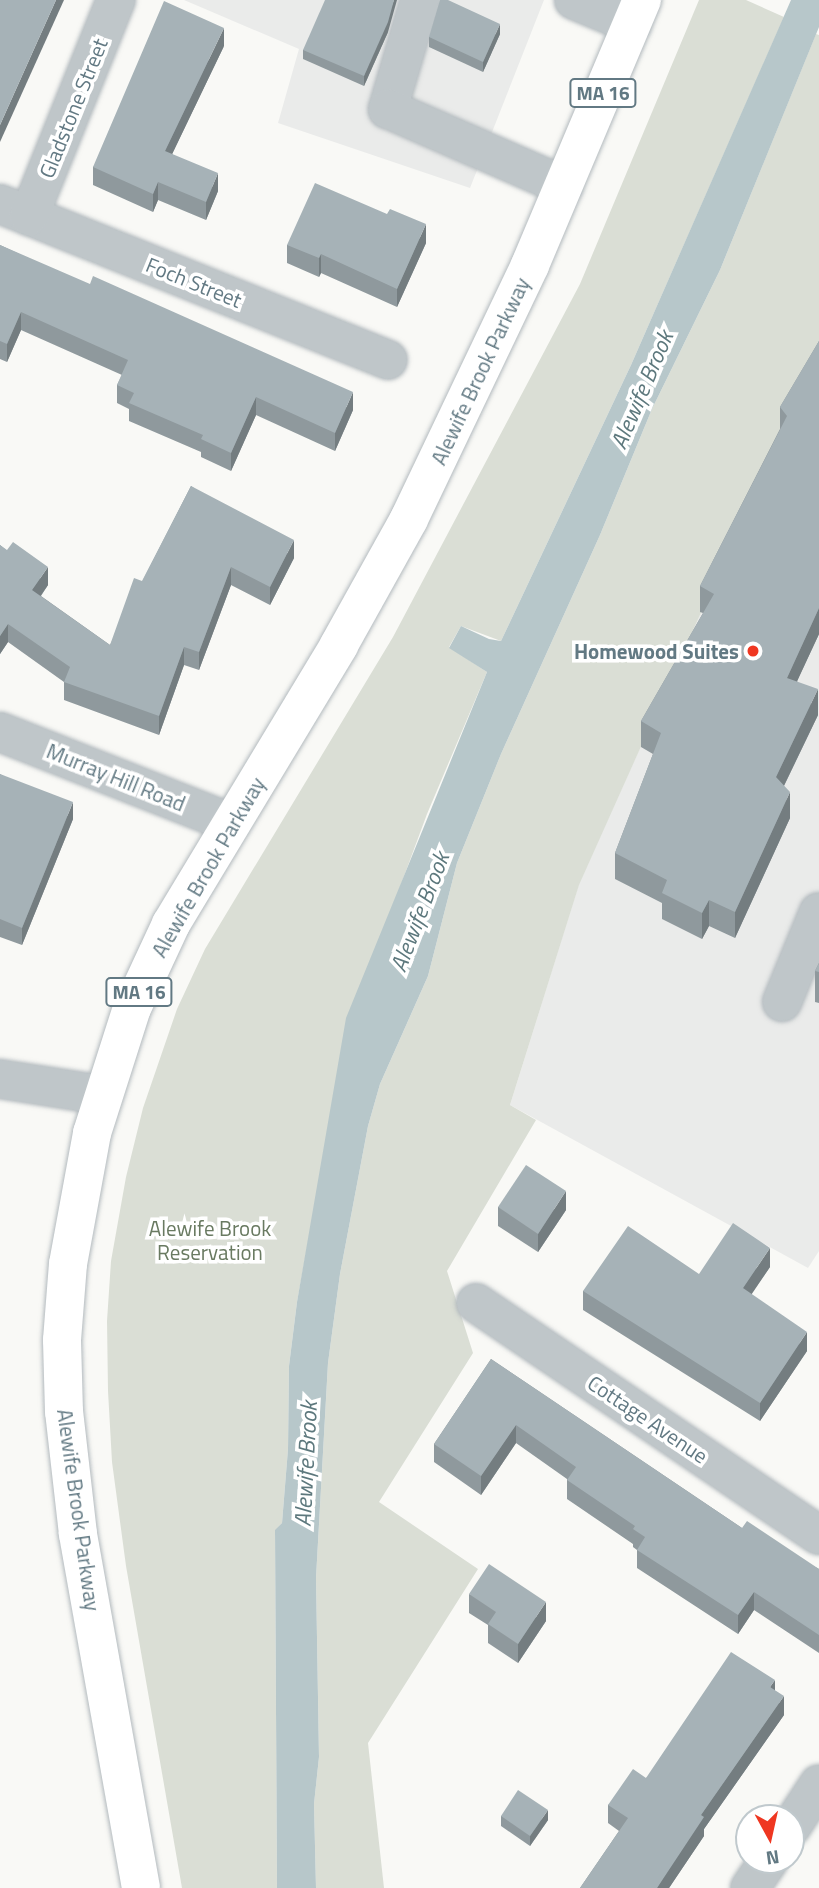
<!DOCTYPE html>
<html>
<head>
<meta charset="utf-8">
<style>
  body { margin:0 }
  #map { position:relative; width:819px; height:1888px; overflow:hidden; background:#f9f9f6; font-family:"Titillium Web",sans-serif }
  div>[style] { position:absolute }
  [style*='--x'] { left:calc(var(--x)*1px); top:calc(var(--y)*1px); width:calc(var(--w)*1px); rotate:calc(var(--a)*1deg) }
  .built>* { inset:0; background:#eaebea }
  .green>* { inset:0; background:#daded5 }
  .water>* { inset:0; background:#b7c7ca }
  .roads { filter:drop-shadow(0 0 2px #b3babe) drop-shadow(0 0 2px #b3babe) }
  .minor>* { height:38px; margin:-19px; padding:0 19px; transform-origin:19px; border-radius:19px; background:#bfc6c9 }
  .major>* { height:38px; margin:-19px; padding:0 19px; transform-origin:19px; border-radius:19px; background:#fff }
  .wall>* { inset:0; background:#8f999d }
  .shaded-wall>* { inset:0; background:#747d80 }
  .building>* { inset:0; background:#a6b2b7 }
  .dots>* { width:19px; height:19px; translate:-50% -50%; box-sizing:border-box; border:4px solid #fff; border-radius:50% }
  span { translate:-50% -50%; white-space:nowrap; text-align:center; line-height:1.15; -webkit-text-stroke:7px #fff; paint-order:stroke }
  .shield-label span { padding:2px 5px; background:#fff; border:2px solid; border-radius:5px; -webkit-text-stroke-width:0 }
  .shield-label { font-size:19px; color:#627983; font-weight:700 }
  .street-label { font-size:21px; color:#627983 }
  .poi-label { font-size:21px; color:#627983; font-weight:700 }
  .right { translate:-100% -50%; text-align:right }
  .park-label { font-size:21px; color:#697a61 }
  .water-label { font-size:23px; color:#5d787d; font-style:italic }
  .north { position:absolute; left:735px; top:1804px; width:70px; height:70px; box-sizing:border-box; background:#fff; border:2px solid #c0c9cd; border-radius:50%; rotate:172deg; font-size:19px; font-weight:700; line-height:28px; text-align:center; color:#627983 }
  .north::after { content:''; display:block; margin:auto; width:24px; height:32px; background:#ef3721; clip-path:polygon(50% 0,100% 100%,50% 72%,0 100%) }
</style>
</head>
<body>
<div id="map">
  <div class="built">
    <div style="clip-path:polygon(184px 0,544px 0,470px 188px,278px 123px,299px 49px)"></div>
    <div style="clip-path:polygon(819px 349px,819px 1251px,808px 1268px,510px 1105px,579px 884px)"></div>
  </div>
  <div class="green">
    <div style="clip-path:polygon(699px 0,746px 0,784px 17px,631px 365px,501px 641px,461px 626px,449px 647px,487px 672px,427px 814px,380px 941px,326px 1144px,297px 1302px,289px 1366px,288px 1449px,282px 1523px,275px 1531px,277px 1888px,182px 1888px,126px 1566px,112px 1462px,108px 1391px,107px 1321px,111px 1261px,126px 1177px,143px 1108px,177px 1009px,205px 949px,393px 637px,580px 284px)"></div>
    <div style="clip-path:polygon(816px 34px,819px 35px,819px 349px,579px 885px,510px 1105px,536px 1120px,447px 1271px,473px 1353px,379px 1502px,478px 1569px,368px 1743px,384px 1888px,316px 1888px,314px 1804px,319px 1757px,316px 1578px,328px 1363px,340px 1274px,368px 1126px,380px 1084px,428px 976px,457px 863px,501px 754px,600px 535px,652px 409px,720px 270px)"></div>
  </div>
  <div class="water">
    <div style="clip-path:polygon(791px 0,819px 0,819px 27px,720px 270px,652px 409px,600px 535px,501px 754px,457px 863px,428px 976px,380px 1084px,368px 1126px,340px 1274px,328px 1363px,316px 1578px,319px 1757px,314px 1804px,316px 1888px,277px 1888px,275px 1530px,282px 1523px,288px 1449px,289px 1366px,297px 1302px,346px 1018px,487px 672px,449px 648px,461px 626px,489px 639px,501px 641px,631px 365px)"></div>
  </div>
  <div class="roads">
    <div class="minor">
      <div style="--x:420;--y:0;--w:114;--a:106.4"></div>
      <div style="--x:388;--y:109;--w:192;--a:23.6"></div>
      <div style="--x:574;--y:0;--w:63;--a:22.5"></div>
      <div style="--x:0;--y:204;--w:418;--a:21.9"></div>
      <div style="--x:29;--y:216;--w:233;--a:-68.1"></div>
      <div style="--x:0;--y:732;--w:248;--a:21.5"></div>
      <div style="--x:782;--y:1002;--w:97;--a:-67.7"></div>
      <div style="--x:0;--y:1079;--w:103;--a:8.9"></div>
      <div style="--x:476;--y:1303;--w:414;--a:34.1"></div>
      <div style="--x:791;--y:1827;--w:51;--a:-56.9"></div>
      <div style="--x:750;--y:1888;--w:34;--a:-56"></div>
    </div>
    <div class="major">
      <div style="--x:141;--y:1888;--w:360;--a:-100.1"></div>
      <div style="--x:78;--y:1534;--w:123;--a:-96.5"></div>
      <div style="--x:64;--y:1412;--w:72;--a:-91.6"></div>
      <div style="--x:62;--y:1340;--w:76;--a:-85.5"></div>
      <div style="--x:68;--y:1264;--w:133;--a:-79.6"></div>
      <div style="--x:92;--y:1133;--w:131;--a:-72.3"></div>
      <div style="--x:132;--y:1008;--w:93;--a:-65.1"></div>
      <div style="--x:171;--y:924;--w:326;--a:-58.9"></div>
      <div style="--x:339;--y:645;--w:144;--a:-60.9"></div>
      <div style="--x:409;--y:519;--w:281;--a:-64.5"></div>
      <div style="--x:530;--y:265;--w:288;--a:-67.1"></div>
    </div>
  </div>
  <div class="wall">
    <div style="clip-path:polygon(388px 32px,364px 86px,303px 59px,303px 50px)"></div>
    <div style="clip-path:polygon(500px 34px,483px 72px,429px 47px,429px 37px)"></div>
    <div style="clip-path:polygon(224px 46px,172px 154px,218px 191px,206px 220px,158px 200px,153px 212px,93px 185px,93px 167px)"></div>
    <div style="clip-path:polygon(387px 214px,426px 243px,397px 307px,321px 273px,319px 277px,287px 263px,287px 245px)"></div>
    <div style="clip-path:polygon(0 245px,353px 410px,335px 451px,256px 415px,231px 471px,201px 457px,201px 452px,129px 421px,129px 409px,117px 403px,117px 385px,122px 375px,21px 330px,7px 362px,0 359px)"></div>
    <div style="clip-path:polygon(819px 341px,819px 634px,797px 681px,818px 715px,784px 786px,790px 818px,735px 938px,709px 926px,702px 939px,662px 919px,662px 903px,615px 879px,615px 853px,653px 754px,641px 747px,641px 721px,703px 613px,700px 612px,700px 586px,780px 429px,780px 407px)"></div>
    <div style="clip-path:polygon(191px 486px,294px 558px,270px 605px,231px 585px,199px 670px,184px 665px,159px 735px,64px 700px,64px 682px,8px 642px,0 654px,0 545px,48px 585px,41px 596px,110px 645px)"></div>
    <div style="clip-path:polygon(0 774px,73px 819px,22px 945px,0 937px)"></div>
    <div style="clip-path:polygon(819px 963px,819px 1003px,815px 1002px,815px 971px)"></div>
    <div style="clip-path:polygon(498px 1207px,566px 1210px,538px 1252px,498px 1226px)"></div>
    <div style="clip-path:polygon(770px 1267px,751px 1294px,807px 1351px,760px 1421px,583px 1310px,583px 1291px,699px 1274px)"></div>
    <div style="clip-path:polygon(491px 1359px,742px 1528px,819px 1569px,819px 1653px,754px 1610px,738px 1634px,637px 1568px,637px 1550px,633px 1547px,633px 1544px,567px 1499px,567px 1479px,516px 1443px,481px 1495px,434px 1462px,434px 1444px)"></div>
    <div style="clip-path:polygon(469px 1594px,546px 1621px,518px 1663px,488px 1643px,488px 1625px,469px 1613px)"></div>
    <div style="clip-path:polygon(775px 1691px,784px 1715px,704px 1829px,704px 1836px,669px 1888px,580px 1888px,619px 1831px,608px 1823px,608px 1805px,646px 1778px)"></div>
    <div style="clip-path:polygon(501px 1816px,548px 1820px,530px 1846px,501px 1826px)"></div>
  </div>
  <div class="shaded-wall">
    <div style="clip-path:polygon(56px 0,64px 0,0 142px,0 125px)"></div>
    <div style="clip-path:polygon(394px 0,397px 0,388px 32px,364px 86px,364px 76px)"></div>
    <div style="clip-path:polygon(500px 24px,500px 34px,483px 72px,483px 62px)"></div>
    <div style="clip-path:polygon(224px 28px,224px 46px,165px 169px,165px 151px)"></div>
    <div style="clip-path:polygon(218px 173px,218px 191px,206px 220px,206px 202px)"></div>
    <div style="clip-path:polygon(158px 182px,158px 200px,153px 212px,153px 194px)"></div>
    <div style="clip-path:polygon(426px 224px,426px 243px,397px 307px,397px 289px)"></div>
    <div style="clip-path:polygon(321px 254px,321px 273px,319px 277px,319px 258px)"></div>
    <div style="clip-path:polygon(21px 312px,21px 330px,7px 362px,7px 344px)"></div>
    <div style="clip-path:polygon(353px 392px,353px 410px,335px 451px,335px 433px)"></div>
    <div style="clip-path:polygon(256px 397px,256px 415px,231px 471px,231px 453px)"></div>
    <div style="clip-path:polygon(294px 540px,294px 558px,270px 605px,270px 587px)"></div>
    <div style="clip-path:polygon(48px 567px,48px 585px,32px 608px,32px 590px)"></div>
    <div style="clip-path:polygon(231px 567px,231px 585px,199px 670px,199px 652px)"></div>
    <div style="clip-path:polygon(819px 608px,819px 634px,787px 703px,787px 678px)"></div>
    <div style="clip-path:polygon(8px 624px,8px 642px,0 654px,0 636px)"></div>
    <div style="clip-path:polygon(184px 647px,184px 665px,159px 735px,159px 716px)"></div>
    <div style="clip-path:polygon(818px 689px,818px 715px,776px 802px,776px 777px)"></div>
    <div style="clip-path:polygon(790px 792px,790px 818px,735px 938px,735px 912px)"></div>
    <div style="clip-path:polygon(73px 802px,73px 819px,22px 945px,22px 928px)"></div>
    <div style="clip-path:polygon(709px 900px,709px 926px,702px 939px,702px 913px)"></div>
    <div style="clip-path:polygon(566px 1191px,566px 1210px,538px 1252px,538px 1234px)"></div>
    <div style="clip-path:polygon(770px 1248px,770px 1267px,743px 1307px,743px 1288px)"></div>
    <div style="clip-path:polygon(807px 1332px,807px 1351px,760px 1421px,760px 1403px)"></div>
    <div style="clip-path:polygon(516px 1425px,516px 1443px,481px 1495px,481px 1476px)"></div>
    <div style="clip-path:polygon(754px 1592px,754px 1610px,738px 1634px,738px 1615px)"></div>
    <div style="clip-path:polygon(546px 1602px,546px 1621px,518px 1663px,518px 1644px)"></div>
    <div style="clip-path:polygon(775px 1680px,775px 1699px,770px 1687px)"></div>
    <div style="clip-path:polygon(784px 1696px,784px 1715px,704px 1829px,704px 1836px,669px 1888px,657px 1888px,701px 1815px)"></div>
    <div style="clip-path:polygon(548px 1810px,548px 1820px,530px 1846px,530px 1836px)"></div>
  </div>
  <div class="building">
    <div style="clip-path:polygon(0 0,56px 0,0 125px)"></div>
    <div style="clip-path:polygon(325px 0,394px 0,388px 22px,364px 76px,303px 50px)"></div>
    <div style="clip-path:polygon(440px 0,448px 0,500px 24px,483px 62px,429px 37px)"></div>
    <div style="clip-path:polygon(164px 1px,224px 28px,165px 151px,218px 173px,206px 202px,158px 182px,153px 194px,93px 167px)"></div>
    <div style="clip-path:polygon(315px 183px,387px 214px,390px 209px,426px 224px,397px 289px,321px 254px,319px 258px,287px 245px)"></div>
    <div style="clip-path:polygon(0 245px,90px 284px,93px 276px,353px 392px,335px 433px,256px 397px,231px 453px,201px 439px,203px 435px,129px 403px,134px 393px,117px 385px,128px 360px,21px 312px,7px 344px,0 341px)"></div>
    <div style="clip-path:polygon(819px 341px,819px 608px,787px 678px,818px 689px,776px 777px,790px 792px,735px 912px,709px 900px,702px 913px,662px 893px,667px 880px,615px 853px,661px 733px,641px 721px,714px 594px,700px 586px,787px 416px,780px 407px)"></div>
    <div style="clip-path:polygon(191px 486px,294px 540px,270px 587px,231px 567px,199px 652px,184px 647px,159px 716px,64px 682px,70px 667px,8px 624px,0 636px,0 545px,7px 550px,13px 542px,48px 567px,32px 590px,110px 645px,134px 578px,142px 581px)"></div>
    <div style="clip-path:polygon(0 774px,73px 802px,22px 928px,0 919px)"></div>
    <div style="clip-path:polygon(819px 963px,819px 972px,815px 971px)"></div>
    <div style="clip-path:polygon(526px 1165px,566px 1191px,538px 1234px,498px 1207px)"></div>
    <div style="clip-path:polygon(733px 1223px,770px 1248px,743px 1288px,807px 1332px,760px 1403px,583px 1291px,628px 1226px,699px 1274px)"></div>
    <div style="clip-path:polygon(491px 1359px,742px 1528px,747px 1521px,819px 1569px,819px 1635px,754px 1592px,738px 1615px,637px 1550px,645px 1537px,633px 1529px,635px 1526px,567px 1480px,576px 1467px,516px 1425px,481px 1476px,434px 1444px)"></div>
    <div style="clip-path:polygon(489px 1564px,546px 1602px,518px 1644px,488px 1624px,496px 1612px,469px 1594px)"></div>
    <div style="clip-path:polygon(731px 1652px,775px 1680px,770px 1687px,784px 1696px,701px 1815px,704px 1817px,657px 1888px,580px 1888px,628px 1818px,608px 1805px,633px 1769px,646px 1778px)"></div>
    <div style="clip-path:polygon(518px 1790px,548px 1810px,530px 1836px,501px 1816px)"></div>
  </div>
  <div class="dots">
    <div style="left:753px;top:651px;background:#ef3721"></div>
  </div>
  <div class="shield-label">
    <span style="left:603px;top:93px">MA 16</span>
    <span style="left:139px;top:992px">MA 16</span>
  </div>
  <div class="street-label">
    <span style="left:73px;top:108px;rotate:-68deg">Gladstone Street</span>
    <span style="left:194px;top:282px;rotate:22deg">Foch Street</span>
    <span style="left:480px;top:371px;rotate:-65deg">Alewife Brook Parkway</span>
    <span style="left:116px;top:777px;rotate:22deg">Murray Hill Road</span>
    <span style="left:208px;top:867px;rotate:-60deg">Alewife Brook Parkway</span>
    <span style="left:648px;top:1419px;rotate:34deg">Cottage Avenue</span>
    <span style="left:79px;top:1510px;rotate:82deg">Alewife Brook Parkway</span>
  </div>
  <div class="poi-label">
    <span class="right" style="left:739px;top:651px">Homewood Suites</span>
  </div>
  <div class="park-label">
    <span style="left:210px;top:1240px">Alewife Brook<br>Reservation</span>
  </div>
  <div class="water-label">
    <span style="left:642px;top:390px;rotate:-67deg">Alewife Brook</span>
    <span style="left:420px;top:912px;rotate:-69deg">Alewife Brook</span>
    <span style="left:306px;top:1464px;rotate:-87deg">Alewife Brook</span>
  </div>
  <div class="north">N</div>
</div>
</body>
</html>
